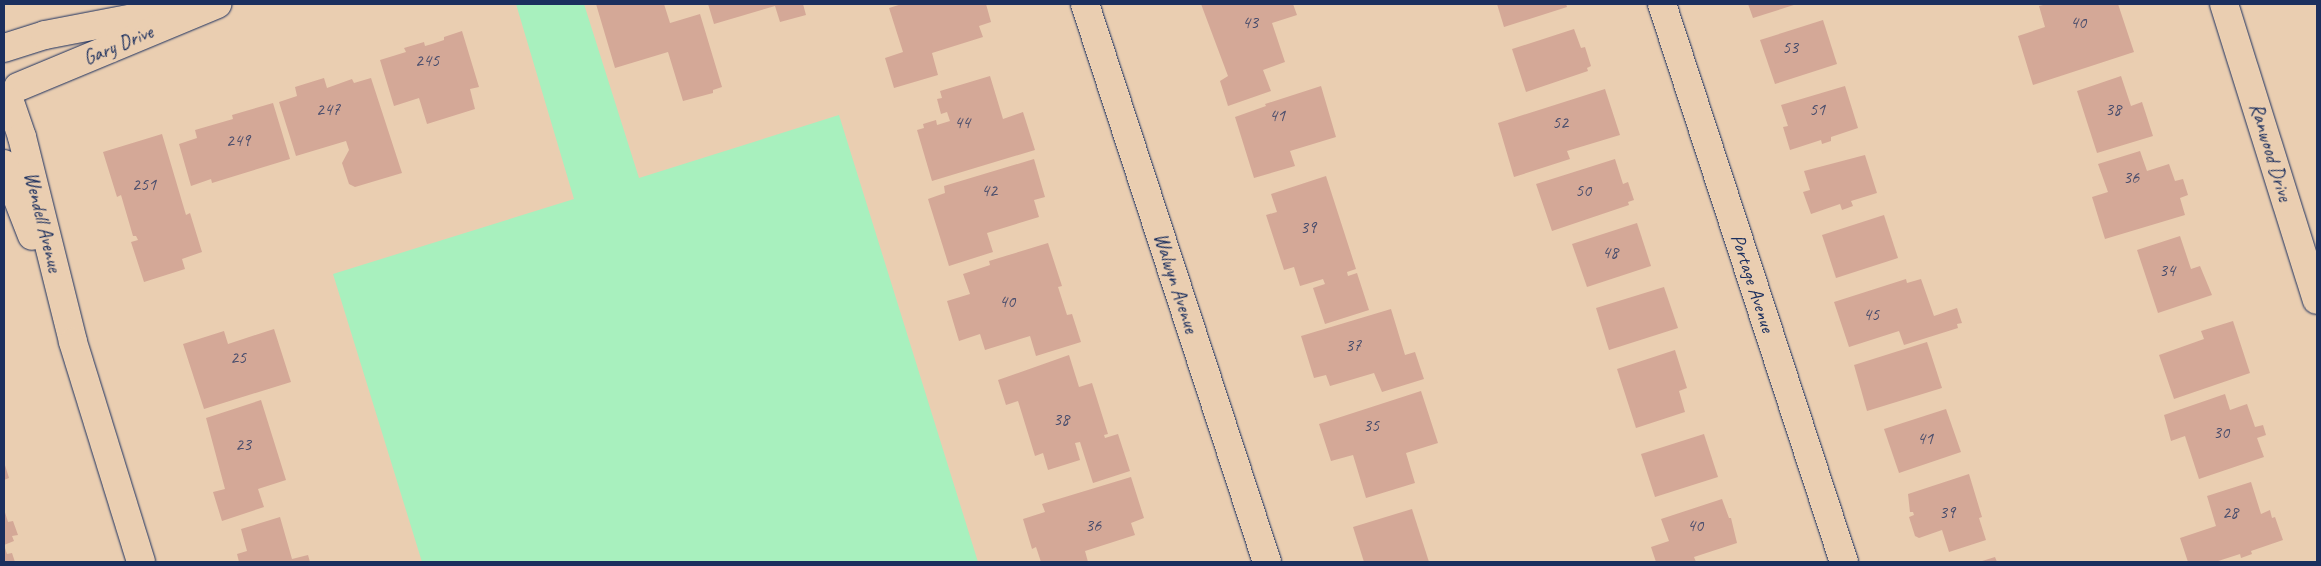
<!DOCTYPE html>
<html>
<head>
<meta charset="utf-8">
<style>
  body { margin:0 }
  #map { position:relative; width:2321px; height:566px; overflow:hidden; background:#eaceb1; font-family:Caveat,sans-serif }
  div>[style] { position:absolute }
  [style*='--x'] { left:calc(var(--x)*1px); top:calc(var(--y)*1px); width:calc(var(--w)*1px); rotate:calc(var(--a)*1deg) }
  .green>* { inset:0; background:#a8f0be }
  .building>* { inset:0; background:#d4a897 }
  .roads { filter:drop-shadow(0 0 1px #1b2f5e) drop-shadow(0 0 1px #1b2f5e) }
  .minor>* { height:28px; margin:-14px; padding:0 14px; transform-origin:14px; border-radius:14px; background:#eaceb1 }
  span { translate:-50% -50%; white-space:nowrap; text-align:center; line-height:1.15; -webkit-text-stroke:5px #eaceb1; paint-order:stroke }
  .number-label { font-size:18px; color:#494d6c }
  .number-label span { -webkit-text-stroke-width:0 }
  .street-label { font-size:20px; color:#1b2f5e }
  .frame { position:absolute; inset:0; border:5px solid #1b2f5e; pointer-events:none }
</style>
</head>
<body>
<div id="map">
  <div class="green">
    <div style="clip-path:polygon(516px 4px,584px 4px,639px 178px,839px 115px,978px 562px,422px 562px,333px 274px,574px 199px)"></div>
  </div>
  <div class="building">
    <div style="clip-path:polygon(596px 4px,664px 4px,670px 23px,700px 14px,722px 87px,713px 90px,713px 93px,683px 101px,668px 52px,615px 68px)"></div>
    <div style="clip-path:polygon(708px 4px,803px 4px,806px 15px,780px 22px,775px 6px,714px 24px)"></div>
    <div style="clip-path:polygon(902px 4px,986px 4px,991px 22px,979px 26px,983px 37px,932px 53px,938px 75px,894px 88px,885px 58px,903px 52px,889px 8px)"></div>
    <div style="clip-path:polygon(1201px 4px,1293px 4px,1297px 15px,1272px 23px,1285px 62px,1263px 70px,1271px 91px,1228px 106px,1220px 81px,1228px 76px)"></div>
    <div style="clip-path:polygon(1497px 4px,1566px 4px,1567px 7px,1504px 27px)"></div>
    <div style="clip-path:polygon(1748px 4px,1797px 4px,1753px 18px)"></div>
    <div style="clip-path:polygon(2047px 4px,2118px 4px,2134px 52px,2033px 85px,2018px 36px,2045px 27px,2039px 6px)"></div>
    <div style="clip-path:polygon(1823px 20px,1837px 64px,1775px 84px,1760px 40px)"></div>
    <div style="clip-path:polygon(1574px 29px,1581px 48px,1585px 47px,1591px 66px,1587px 68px,1588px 71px,1526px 92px,1512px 49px)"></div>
    <div style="clip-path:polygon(462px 31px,479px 87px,470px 89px,475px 109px,427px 124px,419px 98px,394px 106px,380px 60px,406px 52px,404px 48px,424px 42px,425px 46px,432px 44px,444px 40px,444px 37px)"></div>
    <div style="clip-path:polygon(990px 76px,1003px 119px,1023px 112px,1035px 150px,932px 181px,917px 130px,924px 128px,923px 124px,936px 120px,937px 125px,950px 121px,947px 112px,941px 114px,937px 99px,942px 98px,940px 91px)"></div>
    <div style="clip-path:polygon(2121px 76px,2131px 106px,2142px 102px,2153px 136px,2097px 153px,2077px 91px)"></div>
    <div style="clip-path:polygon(324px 78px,327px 88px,352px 79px,354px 83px,371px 78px,402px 173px,355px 187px,349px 184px,342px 163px,349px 150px,346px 141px,296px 156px,279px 102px,297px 96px,295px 87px)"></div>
    <div style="clip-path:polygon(1321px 86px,1336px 137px,1290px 151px,1295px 166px,1254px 178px,1235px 117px,1266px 106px,1265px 104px)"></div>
    <div style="clip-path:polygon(1845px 86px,1858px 128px,1831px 137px,1831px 141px,1822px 144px,1821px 140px,1790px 150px,1783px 127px,1788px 126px,1781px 105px)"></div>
    <div style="clip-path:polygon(1605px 89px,1620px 135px,1567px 151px,1570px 159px,1514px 177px,1498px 123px)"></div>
    <div style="clip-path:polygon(273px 103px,290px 159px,212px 183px,211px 179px,191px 186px,179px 144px,197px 138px,195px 130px,233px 119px,232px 115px)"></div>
    <div style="clip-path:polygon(162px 134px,186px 215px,190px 213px,202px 252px,182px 259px,185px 269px,144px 282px,131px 242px,138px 240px,136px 236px,133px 236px,121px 195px,117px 197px,103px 152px)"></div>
    <div style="clip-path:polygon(2140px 151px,2147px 171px,2169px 164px,2175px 181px,2183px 179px,2188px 195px,2180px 198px,2185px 215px,2105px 239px,2092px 197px,2108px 192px,2098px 164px)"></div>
    <div style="clip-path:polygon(1865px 155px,1877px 193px,1851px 201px,1853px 206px,1842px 210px,1840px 204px,1811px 214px,1803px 192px,1810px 190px,1804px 171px)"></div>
    <div style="clip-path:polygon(1034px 159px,1045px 197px,1034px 200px,1039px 217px,987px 233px,993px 252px,949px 266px,928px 199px,945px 193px,944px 186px)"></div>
    <div style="clip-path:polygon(1615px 159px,1623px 184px,1628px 182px,1634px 200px,1628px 202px,1629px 205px,1552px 231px,1536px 184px)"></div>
    <div style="clip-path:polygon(1326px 176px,1356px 269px,1347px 272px,1348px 276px,1357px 273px,1369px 310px,1325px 324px,1313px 288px,1325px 284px,1323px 279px,1300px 286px,1294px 267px,1284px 270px,1266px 215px,1277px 212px,1271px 194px)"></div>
    <div style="clip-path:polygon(1884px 215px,1898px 258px,1836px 278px,1822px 235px)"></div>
    <div style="clip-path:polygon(1637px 223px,1651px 266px,1587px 287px,1572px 244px)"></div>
    <div style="clip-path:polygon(2180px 236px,2191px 269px,2200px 266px,2212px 295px,2158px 313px,2137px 250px)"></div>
    <div style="clip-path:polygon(1048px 243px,1062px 286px,1058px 287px,1067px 315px,1072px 314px,1081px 342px,1036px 356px,1030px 336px,985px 350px,980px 334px,959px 341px,947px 301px,970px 294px,963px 274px,990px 265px,989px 261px)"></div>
    <div style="clip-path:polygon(1906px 279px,1907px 283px,1921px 279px,1934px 316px,1957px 308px,1962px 323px,1957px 324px,1958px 328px,1904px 345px,1899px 331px,1849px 347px,1834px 302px)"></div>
    <div style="clip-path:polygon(1664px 287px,1678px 328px,1609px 350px,1596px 308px)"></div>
    <div style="clip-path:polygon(1391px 309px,1405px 355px,1415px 352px,1424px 379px,1382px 392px,1374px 373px,1330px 386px,1326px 375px,1314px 378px,1301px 336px)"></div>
    <div style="clip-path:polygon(2233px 321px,2250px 373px,2174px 399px,2159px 355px,2204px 339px,2201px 331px)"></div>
    <div style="clip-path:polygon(274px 329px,291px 382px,204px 409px,183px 344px,224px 331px,228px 344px)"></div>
    <div style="clip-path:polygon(1927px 342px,1942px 388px,1867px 411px,1854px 365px)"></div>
    <div style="clip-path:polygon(1675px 350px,1687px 388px,1679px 391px,1685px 412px,1636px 428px,1617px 369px)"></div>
    <div style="clip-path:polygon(1069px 355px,1079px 387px,1092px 383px,1108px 434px,1104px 435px,1105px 438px,1118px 434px,1130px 471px,1093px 483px,1080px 442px,1075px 443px,1080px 460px,1048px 470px,1043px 453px,1035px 456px,1018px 401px,1006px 405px,998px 380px)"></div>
    <div style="clip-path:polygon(1421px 391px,1438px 443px,1406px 453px,1415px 483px,1366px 498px,1353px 455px,1331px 461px,1319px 424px)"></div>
    <div style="clip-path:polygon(2225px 394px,2230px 410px,2247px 404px,2255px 427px,2263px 425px,2266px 435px,2257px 438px,2264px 457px,2199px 479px,2185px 436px,2171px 441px,2164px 415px)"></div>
    <div style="clip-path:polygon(261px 400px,286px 480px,258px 489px,264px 507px,222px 521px,213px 492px,225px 489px,206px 418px)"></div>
    <div style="clip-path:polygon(1946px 409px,1961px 452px,1899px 473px,1884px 429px)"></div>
    <div style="clip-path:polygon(1704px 434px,1718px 477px,1655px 497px,1641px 454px)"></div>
    <div style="clip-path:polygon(4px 462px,9px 478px,4px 480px)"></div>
    <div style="clip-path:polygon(1969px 474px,1982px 517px,1979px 518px,1986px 540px,1949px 552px,1942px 530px,1919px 538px,1915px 536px,1909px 517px,1914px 515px,1913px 512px,1910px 512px,1908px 494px)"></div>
    <div style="clip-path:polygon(1131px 477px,1144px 518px,1131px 523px,1135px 535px,1085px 551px,1088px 562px,1041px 562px,1036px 547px,1032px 549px,1023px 519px,1045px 512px,1042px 504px)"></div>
    <div style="clip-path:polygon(2251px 482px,2261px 514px,2270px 510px,2272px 518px,2275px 517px,2283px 540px,2251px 551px,2252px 554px,2241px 558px,2240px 554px,2215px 562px,2188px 562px,2180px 538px,2216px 526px,2207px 496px)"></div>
    <div style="clip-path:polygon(1722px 499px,1729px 518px,1731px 518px,1737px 543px,1694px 557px,1696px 562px,1656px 562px,1651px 547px,1669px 541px,1661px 519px)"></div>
    <div style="clip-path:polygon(4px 509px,8px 522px,13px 521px,18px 535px,12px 536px,14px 541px,4px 545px,7px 554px,12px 553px,15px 562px,4px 562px)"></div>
    <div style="clip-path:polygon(1412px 509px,1429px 562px,1364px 562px,1353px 527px)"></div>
    <div style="clip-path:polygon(280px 517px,292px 559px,308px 555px,310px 562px,239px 562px,237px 554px,247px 551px,241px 529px)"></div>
    <div style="clip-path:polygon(1995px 557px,1997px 562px,1979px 562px)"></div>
  </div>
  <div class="roads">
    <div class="minor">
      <div style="--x:1085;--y:4;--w:587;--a:71.94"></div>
      <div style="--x:1662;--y:4;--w:587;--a:71.94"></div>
      <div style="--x:2224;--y:4;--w:310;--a:72.6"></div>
      <div style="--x:4;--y:48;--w:43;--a:-17.6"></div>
      <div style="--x:45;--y:35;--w:127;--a:-10.9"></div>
      <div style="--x:18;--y:87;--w:216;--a:-22.6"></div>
      <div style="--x:10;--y:102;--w:37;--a:71"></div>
      <div style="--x:22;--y:137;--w:211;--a:76"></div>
      <div style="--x:73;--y:342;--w:230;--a:72.8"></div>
      <div style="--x:4;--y:164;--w:77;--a:68.7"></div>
    </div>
  </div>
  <div class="number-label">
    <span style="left:1250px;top:22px">43</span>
    <span style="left:2078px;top:22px">40</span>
    <span style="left:1790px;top:47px">53</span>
    <span style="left:427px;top:60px">245</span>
    <span style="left:328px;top:109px">247</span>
    <span style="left:1817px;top:109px">51</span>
    <span style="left:2113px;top:109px">38</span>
    <span style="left:1277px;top:115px">41</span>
    <span style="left:962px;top:122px">44</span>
    <span style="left:1560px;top:122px">52</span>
    <span style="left:238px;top:140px">249</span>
    <span style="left:2131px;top:177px">36</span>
    <span style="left:144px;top:184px">251</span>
    <span style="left:989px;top:190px">42</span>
    <span style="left:1583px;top:190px">50</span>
    <span style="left:1308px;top:227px">39</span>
    <span style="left:1610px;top:252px">48</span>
    <span style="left:2167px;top:270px">34</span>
    <span style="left:1007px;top:301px">40</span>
    <span style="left:1871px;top:314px">45</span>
    <span style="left:1353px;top:345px">37</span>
    <span style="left:238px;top:357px">25</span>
    <span style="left:1061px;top:419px">38</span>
    <span style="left:1371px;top:425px">35</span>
    <span style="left:2221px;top:432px">30</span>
    <span style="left:1925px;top:438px">41</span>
    <span style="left:243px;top:444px">23</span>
    <span style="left:1947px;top:512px">39</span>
    <span style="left:2230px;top:512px">28</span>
    <span style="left:1093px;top:525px">36</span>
    <span style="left:1695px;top:525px">40</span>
  </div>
  <div class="street-label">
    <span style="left:118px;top:45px;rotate:-23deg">Gary Drive</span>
    <span style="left:2271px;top:152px;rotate:73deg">Ranwood Drive</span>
    <span style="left:43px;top:222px;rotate:76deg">Wendell Avenue</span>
    <span style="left:1176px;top:283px;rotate:72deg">Walwyn Avenue</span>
    <span style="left:1753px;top:283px;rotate:72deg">Portage Avenue</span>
  </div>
  <div class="frame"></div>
</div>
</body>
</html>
